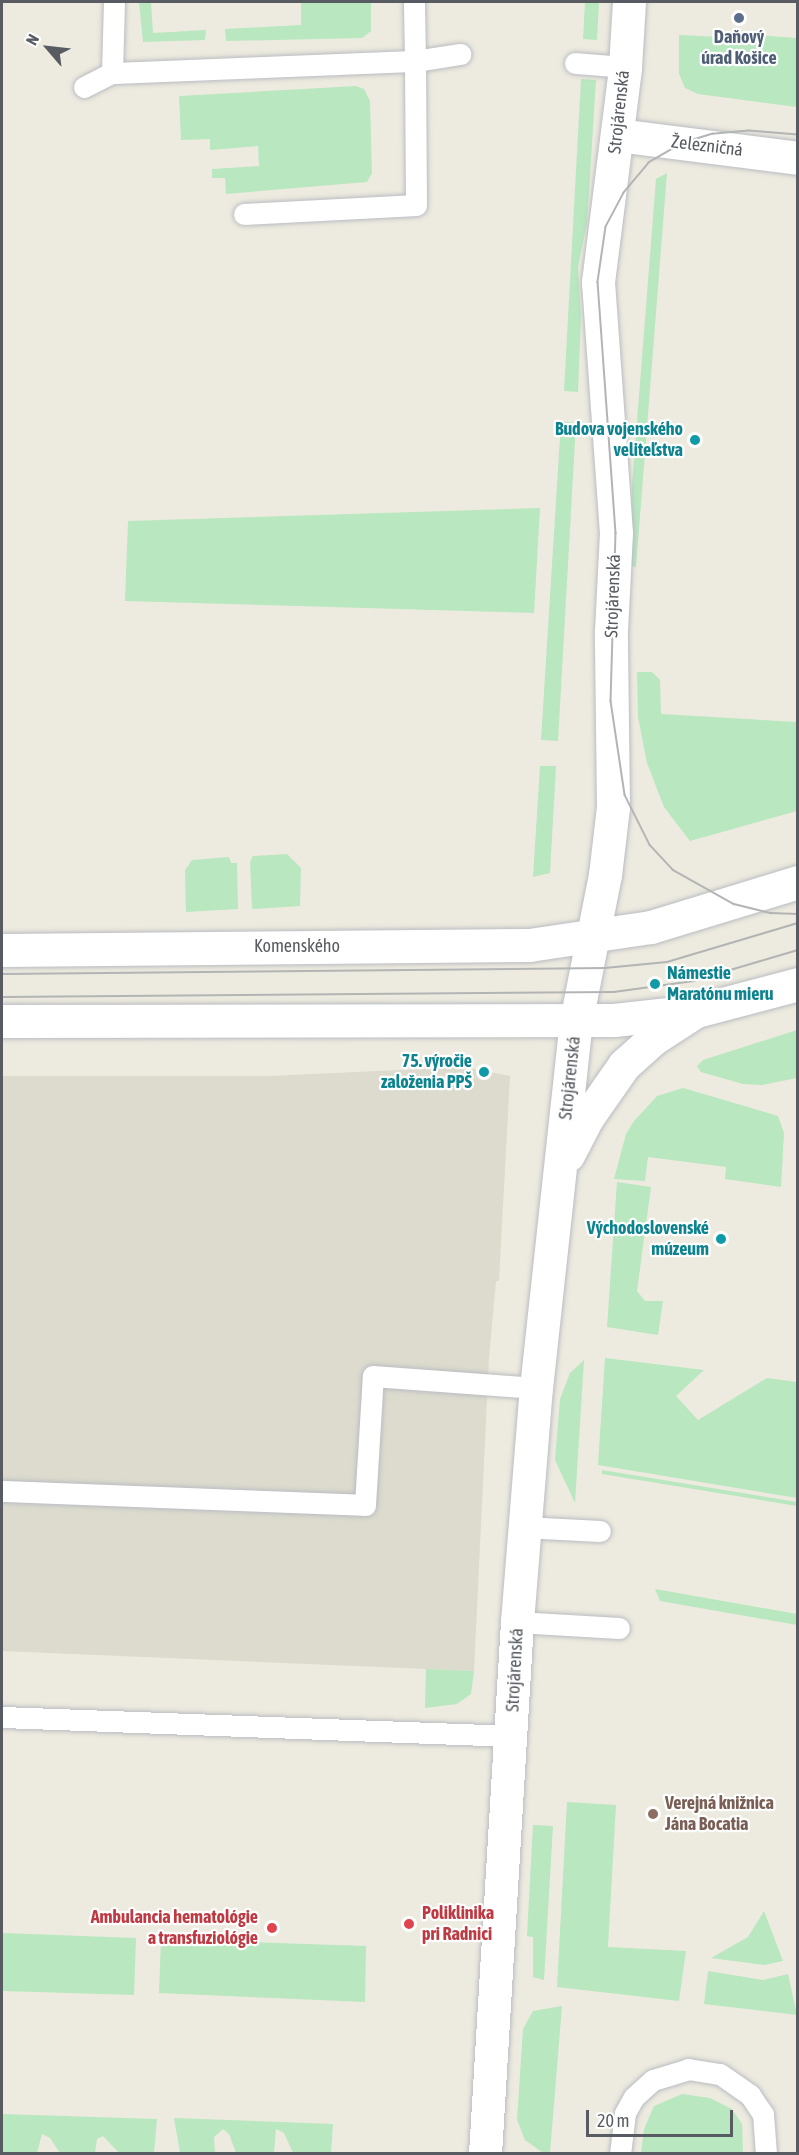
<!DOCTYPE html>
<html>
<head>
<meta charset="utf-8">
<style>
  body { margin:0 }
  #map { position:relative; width:799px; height:2155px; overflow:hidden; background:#edebdf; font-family:"Asap Condensed",sans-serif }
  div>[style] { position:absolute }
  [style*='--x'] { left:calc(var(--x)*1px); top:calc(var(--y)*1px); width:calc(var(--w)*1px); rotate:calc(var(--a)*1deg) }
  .education>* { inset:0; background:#dcdbce }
  .green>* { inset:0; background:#b9e7bf }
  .roads { filter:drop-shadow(0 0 2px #babcc2) drop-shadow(0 0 2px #babcc2) }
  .service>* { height:21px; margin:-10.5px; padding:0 10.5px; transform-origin:10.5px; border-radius:10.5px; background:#fff }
  .minor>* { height:33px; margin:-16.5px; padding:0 16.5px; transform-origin:16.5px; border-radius:16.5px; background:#fff }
  .tertiary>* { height:33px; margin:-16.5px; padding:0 16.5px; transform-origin:16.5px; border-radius:16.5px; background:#fff }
  .tram>* { height:1.5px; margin:-0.75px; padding:0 0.75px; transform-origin:0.75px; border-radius:0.75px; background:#b3b4b4 }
  .dots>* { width:16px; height:16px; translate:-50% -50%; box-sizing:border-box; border:3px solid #fff; border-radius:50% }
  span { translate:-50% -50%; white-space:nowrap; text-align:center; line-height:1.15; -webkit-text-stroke:4.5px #fff; paint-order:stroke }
  .service-label { font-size:18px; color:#4e5e75; font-weight:700 }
  .street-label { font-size:18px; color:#585b61 }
  .culture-label { font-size:18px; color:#0d838f; font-weight:700 }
  .right { translate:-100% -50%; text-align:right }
  .left { translate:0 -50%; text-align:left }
  .education-label { font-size:18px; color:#785e54; font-weight:700 }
  .health-label { font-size:18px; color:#be3a42; font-weight:700 }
  .frame { position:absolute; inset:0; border:3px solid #585b61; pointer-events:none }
  .north { position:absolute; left:18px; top:18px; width:60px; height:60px; -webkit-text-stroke:4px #fff; paint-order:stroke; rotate:298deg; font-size:16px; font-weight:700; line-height:24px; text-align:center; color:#585b61 }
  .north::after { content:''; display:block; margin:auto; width:21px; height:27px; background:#585b61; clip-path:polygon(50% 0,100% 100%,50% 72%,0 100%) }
  .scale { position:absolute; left:586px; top:2110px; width:147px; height:27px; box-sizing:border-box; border:3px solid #585b61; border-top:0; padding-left:8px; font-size:18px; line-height:21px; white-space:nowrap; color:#585b61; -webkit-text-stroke:4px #fff; paint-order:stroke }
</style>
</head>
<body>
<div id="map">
  <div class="education">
    <div style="clip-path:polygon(464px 1067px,510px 1076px,499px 1281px,496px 1281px,489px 1358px,474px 1671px,2px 1651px,2px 1076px,269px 1076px)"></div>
  </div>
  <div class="green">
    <div style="clip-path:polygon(139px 2px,151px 2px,153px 33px,206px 30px,205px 40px,143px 42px)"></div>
    <div style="clip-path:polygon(301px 2px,371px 2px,371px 31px,362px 38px,226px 41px,225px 29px,301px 25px)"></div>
    <div style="clip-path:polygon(585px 2px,599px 2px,597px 40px,583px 39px)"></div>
    <div style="clip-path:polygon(741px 34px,797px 38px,797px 107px,698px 94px,685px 88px,679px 74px,679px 35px,740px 38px)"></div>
    <div style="clip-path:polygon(581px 79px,596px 80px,587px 223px,578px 267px,581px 317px,578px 392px,564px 391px)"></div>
    <div style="clip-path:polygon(356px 86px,364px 89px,370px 101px,372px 173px,367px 182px,226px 194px,225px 178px,212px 178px,212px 169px,259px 166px,258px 146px,210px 150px,210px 139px,181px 140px,179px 96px)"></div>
    <div style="clip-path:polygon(667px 173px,636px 567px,631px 566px,632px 485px,656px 179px)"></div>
    <div style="clip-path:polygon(561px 421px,576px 423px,558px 741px,541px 740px)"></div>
    <div style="clip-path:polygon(540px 508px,534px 613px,125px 601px,128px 521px)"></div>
    <div style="clip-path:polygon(637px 672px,652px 672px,660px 680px,661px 714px,797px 722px,797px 811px,690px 841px,664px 807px,647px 763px,638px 717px)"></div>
    <div style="clip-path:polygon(540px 766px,556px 766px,550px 873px,533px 877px)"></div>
    <div style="clip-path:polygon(287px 854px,301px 868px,300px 906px,252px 909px,250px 862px,253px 856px)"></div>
    <div style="clip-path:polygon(229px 857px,231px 863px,237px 863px,238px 909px,186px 912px,185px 870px,192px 860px)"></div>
    <div style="clip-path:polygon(797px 1030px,797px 1078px,762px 1085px,743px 1084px,701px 1072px,697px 1066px,703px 1060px)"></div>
    <div style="clip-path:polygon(683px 1088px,778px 1116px,784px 1133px,781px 1187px,725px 1179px,726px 1167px,648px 1157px,645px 1181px,614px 1179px,626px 1134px,634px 1121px,657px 1096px)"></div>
    <div style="clip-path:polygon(617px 1182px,651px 1187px,637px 1291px,645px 1301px,663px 1301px,658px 1335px,607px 1327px)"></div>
    <div style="clip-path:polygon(605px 1358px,704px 1370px,676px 1396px,698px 1420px,767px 1378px,797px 1382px,797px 1498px,598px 1465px)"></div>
    <div style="clip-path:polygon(584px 1360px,575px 1503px,555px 1460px,560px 1399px,570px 1373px)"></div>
    <div style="clip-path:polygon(602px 1470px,797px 1502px,797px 1506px,602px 1474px)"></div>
    <div style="clip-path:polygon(655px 1589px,797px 1614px,797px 1625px,660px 1601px)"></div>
    <div style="clip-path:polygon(426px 1669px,474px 1671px,471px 1694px,457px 1704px,425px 1708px)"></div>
    <div style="clip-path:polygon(567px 1802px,616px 1805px,608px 1947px,686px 1951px,679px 2001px,557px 1987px)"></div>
    <div style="clip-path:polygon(533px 1825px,553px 1826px,544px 1980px,533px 1977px,533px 1937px,527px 1936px)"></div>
    <div style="clip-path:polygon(764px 1911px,783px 1961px,764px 1965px,711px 1958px,748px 1937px)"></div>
    <div style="clip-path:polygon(2px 1933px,136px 1938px,134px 1995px,2px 1991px)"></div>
    <div style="clip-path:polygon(161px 1939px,366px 1946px,365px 2002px,159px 1993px)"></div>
    <div style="clip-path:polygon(708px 1971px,763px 1980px,788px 1974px,797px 2015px,704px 2004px)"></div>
    <div style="clip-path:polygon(562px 2006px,550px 2153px,543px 2153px,525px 2140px,517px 2120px,523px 2029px,533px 2011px)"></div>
    <div style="clip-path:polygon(682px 2094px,710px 2098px,732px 2109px,742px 2124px,743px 2153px,641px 2153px,644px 2129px,654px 2106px)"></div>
    <div style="clip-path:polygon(2px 2114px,157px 2119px,154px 2153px,119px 2153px,103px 2136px,97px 2139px,95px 2153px,60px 2153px,50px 2138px,42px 2134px,37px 2153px,3px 2153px)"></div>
    <div style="clip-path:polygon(174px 2118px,333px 2124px,331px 2153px,293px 2153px,284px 2133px,276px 2129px,274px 2153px,236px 2153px,229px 2134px,223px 2129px,214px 2137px,215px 2153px,180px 2153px)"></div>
  </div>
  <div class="roads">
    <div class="service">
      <div style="--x:575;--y:63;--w:50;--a:4.6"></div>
      <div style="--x:112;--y:73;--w:71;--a:-88.4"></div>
      <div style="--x:84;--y:87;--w:31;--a:-27"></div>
      <div style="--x:112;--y:73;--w:303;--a:-2.3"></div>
      <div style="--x:415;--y:61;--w:59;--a:-91"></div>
      <div style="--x:244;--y:214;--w:172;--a:-3"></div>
      <div style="--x:416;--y:205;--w:144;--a:-90.4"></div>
      <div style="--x:415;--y:61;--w:46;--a:-8.8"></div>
      <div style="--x:2;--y:1491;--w:363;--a:2.2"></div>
      <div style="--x:365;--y:1505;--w:129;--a:-86.5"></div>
      <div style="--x:373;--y:1376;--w:163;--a:4.2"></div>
      <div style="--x:523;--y:1527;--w:77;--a:3"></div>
      <div style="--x:517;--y:1622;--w:102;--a:3.4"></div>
      <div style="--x:2;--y:1717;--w:510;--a:2.13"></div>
      <div style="--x:620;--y:2154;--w:41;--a:-83"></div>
      <div style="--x:625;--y:2113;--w:18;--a:-61"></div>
      <div style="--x:634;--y:2097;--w:25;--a:-42"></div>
      <div style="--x:653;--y:2080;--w:37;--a:-17"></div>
      <div style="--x:688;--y:2069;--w:32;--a:9"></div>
      <div style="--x:720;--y:2074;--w:37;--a:35"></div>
      <div style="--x:750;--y:2095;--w:23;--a:56"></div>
      <div style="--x:763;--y:2114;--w:40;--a:85.7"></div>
    </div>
    <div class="minor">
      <div style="--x:617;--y:135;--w:182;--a:7.2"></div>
      <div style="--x:568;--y:1155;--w:42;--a:-62.8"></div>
      <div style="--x:587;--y:1118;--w:65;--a:-55.1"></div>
      <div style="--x:624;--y:1065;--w:39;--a:-42"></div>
      <div style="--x:653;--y:1039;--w:51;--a:-33.1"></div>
      <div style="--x:485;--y:2154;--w:533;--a:-86.56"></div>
      <div style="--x:517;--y:1622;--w:235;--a:-85.4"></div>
      <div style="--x:536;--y:1388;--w:369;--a:-83.8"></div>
      <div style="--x:576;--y:1021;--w:149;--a:-78.8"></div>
      <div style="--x:605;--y:875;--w:68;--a:-83.3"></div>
      <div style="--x:613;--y:807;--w:176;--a:-90.7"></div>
      <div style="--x:611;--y:631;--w:98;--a:-87.1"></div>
      <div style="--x:616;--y:533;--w:252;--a:-94.1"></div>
      <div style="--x:598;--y:282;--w:217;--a:-82.8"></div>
      <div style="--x:625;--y:67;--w:65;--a:-86.5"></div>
    </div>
    <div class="tertiary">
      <div style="--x:2;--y:950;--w:527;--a:-0.54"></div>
      <div style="--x:529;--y:945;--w:123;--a:-8.4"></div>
      <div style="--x:651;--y:927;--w:154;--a:-17"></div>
      <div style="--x:2;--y:1021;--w:612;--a:-0.09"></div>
      <div style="--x:614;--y:1020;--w:82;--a:-6.3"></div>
      <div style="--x:696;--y:1011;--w:106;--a:-14.8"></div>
    </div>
  </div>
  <div class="tram">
    <div style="--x:798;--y:135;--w:49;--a:-175.3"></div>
    <div style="--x:749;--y:131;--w:36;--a:175"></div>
    <div style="--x:713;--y:134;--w:31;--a:163"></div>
    <div style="--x:683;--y:143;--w:39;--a:150"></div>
    <div style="--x:649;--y:163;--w:39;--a:130"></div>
    <div style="--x:624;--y:193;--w:38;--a:118"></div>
    <div style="--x:606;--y:227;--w:56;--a:98.3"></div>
    <div style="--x:598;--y:282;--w:252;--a:85.9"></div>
    <div style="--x:616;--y:533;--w:168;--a:91.7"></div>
    <div style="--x:611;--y:701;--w:95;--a:81.5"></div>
    <div style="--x:625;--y:795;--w:56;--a:63.4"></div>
    <div style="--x:650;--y:845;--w:34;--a:47"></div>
    <div style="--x:673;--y:870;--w:70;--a:29.1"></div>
    <div style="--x:734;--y:904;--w:38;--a:14"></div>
    <div style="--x:771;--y:913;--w:27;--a:2"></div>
    <div style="--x:2;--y:974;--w:603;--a:-0.57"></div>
    <div style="--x:605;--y:968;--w:62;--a:-5.5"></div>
    <div style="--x:667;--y:962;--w:137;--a:-16.6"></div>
    <div style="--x:2;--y:997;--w:612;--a:-0.47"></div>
    <div style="--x:614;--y:992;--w:80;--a:-7.9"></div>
    <div style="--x:693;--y:981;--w:109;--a:-16.4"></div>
  </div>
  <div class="dots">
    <div style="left:739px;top:18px;background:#5c6f8a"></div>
    <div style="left:695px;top:440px;background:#0f9aa8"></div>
    <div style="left:655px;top:984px;background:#0f9aa8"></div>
    <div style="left:484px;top:1072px;background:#0f9aa8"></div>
    <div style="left:721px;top:1239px;background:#0f9aa8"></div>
    <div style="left:653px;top:1814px;background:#8d6e63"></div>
    <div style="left:409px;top:1924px;background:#e0444e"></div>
    <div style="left:272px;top:1928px;background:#e0444e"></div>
  </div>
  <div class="service-label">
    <span style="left:739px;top:48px">Daňový<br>úrad Košice</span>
  </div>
  <div class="street-label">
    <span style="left:619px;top:112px;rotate:-84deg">Strojárenská</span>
    <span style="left:707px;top:146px;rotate:7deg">Železničná</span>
    <span style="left:613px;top:596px;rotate:-88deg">Strojárenská</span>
    <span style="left:297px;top:946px">Komenského</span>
    <span style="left:570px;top:1078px;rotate:-84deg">Strojárenská</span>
    <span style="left:515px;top:1670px;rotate:-87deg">Strojárenská</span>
  </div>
  <div class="culture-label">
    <span class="right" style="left:683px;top:440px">Budova vojenského<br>veliteľstva</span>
    <span class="left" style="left:667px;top:984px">Námestie<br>Maratónu mieru</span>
    <span class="right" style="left:472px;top:1072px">75. výročie<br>založenia PPŠ</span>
    <span class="right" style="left:709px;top:1239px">Východoslovenské<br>múzeum</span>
  </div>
  <div class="education-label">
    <span class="left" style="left:665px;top:1814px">Verejná knižnica<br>Jána Bocatia</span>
  </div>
  <div class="health-label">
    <span class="left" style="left:422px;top:1924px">Poliklinika<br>pri Radnici</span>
    <span class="right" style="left:258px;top:1928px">Ambulancia hematológie<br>a transfuziológie</span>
  </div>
  <div class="frame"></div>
  <div class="north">N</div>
  <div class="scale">20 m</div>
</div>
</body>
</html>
